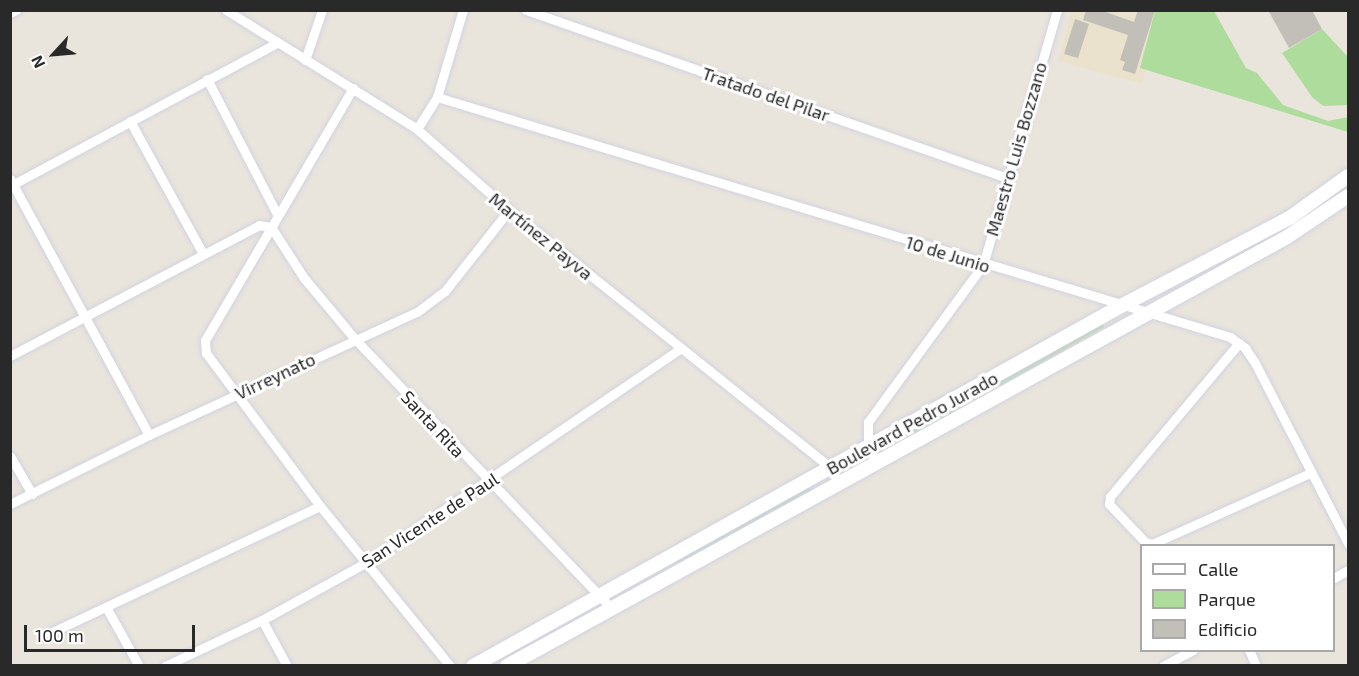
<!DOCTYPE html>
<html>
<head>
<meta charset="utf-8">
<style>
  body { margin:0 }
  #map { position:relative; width:1359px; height:676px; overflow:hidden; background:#eae5dc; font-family:"Exo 2",sans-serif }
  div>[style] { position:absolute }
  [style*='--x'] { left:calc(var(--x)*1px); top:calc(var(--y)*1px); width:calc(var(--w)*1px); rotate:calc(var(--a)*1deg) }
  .education>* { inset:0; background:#eae2cd }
  .green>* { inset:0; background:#aedc9d }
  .building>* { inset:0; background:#c2bfb8 }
  .roads { filter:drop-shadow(0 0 2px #d1d3e0) drop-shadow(0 0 2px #d1d3e0) }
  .street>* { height:9px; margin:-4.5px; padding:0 4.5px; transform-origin:4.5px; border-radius:4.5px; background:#fff }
  .secondary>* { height:14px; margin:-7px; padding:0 7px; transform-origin:7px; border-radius:7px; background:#fff }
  span { translate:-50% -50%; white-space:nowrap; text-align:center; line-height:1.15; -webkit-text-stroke:6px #fff; paint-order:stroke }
  .street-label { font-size:18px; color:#292929 }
  .frame { position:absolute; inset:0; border:12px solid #292929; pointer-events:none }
  .legend { position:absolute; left:1140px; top:544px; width:195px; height:108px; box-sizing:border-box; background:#fff; border:2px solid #a9a9a9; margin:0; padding:8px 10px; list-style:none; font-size:18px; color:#292929 }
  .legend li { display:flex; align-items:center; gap:12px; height:30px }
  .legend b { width:30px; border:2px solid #a9a9a9 }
  .north { position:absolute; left:24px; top:24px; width:60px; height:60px; -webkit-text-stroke:4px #fff; paint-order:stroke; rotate:244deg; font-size:16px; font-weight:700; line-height:24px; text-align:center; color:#292929 }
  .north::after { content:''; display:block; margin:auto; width:21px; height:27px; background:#292929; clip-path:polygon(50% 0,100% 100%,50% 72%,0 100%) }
  .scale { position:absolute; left:24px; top:625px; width:171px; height:27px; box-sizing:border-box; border:3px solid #292929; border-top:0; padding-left:8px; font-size:18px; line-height:21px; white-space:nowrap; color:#292929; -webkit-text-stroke:4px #fff; paint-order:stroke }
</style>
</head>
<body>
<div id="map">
  <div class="education">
    <div style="clip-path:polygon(1072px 11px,1161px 11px,1142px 84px,1058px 61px)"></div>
  </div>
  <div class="green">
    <div style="clip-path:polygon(1155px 11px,1214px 11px,1246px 68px,1257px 73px,1283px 105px,1328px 121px,1348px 117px,1348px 132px,1140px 68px)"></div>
    <div style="clip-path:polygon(1322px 29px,1348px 57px,1348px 105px,1323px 106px,1312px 97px,1282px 53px)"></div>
    <div style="clip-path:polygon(1103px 324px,1104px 327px,905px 439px,903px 436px)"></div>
    <div style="clip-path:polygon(809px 487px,811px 490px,678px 562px,676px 560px)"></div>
  </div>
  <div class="building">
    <div style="clip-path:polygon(1086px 10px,1100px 10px,1134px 22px,1138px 10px,1155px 10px,1135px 74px,1122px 70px,1125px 62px,1120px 60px,1128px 35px,1083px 20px)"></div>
    <div style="clip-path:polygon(1268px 10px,1312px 10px,1322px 29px,1289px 48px)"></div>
    <div style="clip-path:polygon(1075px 19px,1089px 24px,1078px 58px,1064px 54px)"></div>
  </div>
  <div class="roads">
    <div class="street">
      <div style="--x:226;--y:10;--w:225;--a:31.9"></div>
      <div style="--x:417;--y:129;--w:123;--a:41.4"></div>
      <div style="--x:509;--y:210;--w:413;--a:38.7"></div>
      <div style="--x:831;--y:468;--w:18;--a:63"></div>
      <div style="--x:526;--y:10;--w:509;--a:19.25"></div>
      <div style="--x:10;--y:13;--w:7;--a:-27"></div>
      <div style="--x:305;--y:60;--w:53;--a:-71.2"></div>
      <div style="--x:207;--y:79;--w:154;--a:62.6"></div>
      <div style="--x:353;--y:88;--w:292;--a:120.4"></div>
      <div style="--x:205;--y:340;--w:13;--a:86"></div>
      <div style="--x:206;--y:353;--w:191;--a:53.3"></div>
      <div style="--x:320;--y:506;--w:206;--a:50.9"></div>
      <div style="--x:437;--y:97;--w:829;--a:16.84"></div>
      <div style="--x:1230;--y:337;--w:19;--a:36"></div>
      <div style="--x:1245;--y:348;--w:18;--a:56"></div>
      <div style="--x:1255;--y:363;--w:203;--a:62.7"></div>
      <div style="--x:130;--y:121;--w:152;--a:61.2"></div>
      <div style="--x:417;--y:129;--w:38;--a:-58"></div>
      <div style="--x:437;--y:97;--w:91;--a:-73.4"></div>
      <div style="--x:10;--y:179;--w:291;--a:61.5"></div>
      <div style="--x:10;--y:186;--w:304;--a:-28.2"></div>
      <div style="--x:271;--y:227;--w:61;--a:57.1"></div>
      <div style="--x:304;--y:278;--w:78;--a:50.2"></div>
      <div style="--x:354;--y:338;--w:373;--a:46.4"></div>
      <div style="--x:1239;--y:343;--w:201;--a:130"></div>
      <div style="--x:1110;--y:497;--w:7;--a:98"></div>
      <div style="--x:1109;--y:504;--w:52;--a:46.5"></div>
      <div style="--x:1145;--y:542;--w:7;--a:16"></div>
      <div style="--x:1152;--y:544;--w:175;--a:-24.2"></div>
      <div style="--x:10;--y:356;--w:281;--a:-27.7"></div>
      <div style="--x:259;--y:225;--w:12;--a:9"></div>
      <div style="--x:10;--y:456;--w:44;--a:59.9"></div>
      <div style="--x:877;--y:463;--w:17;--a:-121"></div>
      <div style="--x:868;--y:448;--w:26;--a:-90"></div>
      <div style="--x:868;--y:422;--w:195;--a:-53.8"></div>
      <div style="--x:983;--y:265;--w:266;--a:-73.8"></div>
      <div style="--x:10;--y:504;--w:155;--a:-26.4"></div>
      <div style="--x:149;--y:435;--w:295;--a:-24.7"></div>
      <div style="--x:417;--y:312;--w:35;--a:-37"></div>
      <div style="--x:445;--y:291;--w:103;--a:-51.7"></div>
      <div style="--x:1334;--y:578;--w:16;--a:-30"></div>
      <div style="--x:106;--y:607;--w:68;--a:60.8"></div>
      <div style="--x:262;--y:620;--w:52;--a:61.5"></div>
      <div style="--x:50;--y:633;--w:298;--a:-25.2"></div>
      <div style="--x:1249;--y:650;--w:17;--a:66"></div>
      <div style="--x:165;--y:666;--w:107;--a:-25.4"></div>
      <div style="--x:262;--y:620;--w:122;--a:-28.9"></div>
      <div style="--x:369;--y:561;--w:376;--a:-34.3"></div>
      <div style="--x:1163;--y:666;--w:34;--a:-28"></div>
    </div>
    <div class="secondary">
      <div style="--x:473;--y:666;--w:741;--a:-29.05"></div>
      <div style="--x:1121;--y:306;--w:192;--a:-27.6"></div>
      <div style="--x:1291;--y:217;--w:70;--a:-35.7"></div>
      <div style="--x:507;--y:666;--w:890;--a:-28.81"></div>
      <div style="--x:1287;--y:237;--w:73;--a:-33.9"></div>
    </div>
  </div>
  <div class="street-label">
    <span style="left:766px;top:94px;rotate:19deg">Tratado del Pilar</span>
    <span style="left:1016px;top:149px;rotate:-74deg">Maestro Luis Bozzano</span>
    <span style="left:541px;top:236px;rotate:39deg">Martínez Payva</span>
    <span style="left:948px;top:254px;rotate:17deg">10 de Junio</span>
    <span style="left:275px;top:376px;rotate:-25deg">Virreynato</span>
    <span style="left:912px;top:423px;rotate:-29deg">Boulevard Pedro Jurado</span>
    <span style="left:433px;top:424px;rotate:47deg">Santa Rita</span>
    <span style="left:430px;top:520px;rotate:-33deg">San Vicente de Paul</span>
  </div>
  <div class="frame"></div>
  <ul class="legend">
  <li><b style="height:8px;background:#fff"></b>Calle</li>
  <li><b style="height:16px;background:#aedc9d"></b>Parque</li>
  <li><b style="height:16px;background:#c2bfb8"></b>Edificio</li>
  </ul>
  <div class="north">N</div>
  <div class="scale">100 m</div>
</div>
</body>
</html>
